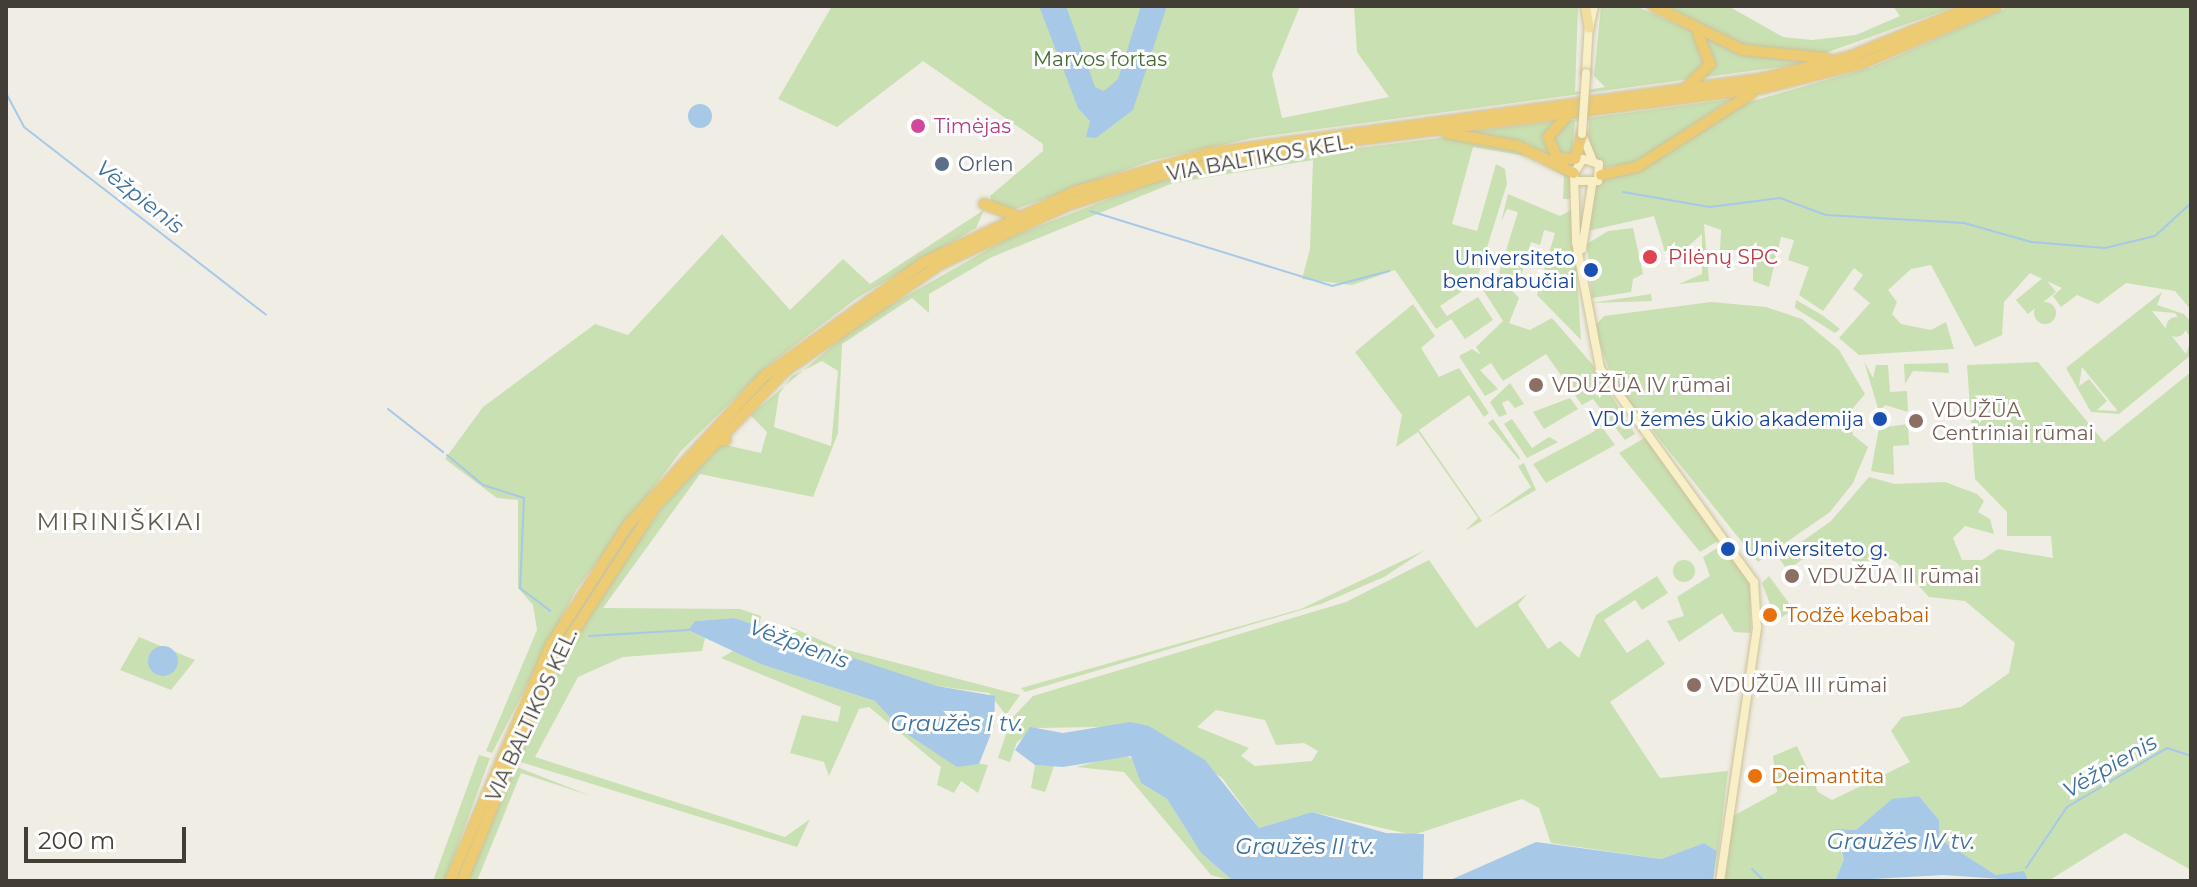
<!DOCTYPE html>
<html>
<head>
<meta charset="utf-8">
<style>
  body { margin:0 }
  #map { position:relative; width:2197px; height:887px; overflow:hidden; background:#f0ede5; font-family:Montserrat,sans-serif }
  div>[style] { position:absolute }
  [style*='--x'] { left:calc(var(--x)*1px); top:calc(var(--y)*1px); width:calc(var(--w)*1px); rotate:calc(var(--a)*1deg) }
  .green>* { inset:0; background:#c9e0b2 }
  .round { border-radius:50% }
  .water>* { inset:0; background:#a7c9e7 }
  .stream>* { height:2px; margin:-1px; padding:0 1px; transform-origin:1px; border-radius:1px; background:#a7c9e7 }
  .roads { filter:drop-shadow(0 0 2px #cbc199) drop-shadow(0 0 2px #cbc199) }
  .secondary>* { height:8px; margin:-4px; padding:0 4px; transform-origin:4px; border-radius:4px; background:#f8efc7 }
  .primary>* { height:9px; margin:-4.5px; padding:0 4.5px; transform-origin:4.5px; border-radius:4.5px; background:#f2de9c }
  .highway>* { height:10px; margin:-5px; padding:0 5px; transform-origin:5px; border-radius:5px; background:#edcb73 }
  .bridges { filter:drop-shadow(0 0 2px #cbc199) drop-shadow(0 0 2px #cbc199) }
  .secondary-bridge>* { height:8px; margin:-4px; padding:0 4px; transform-origin:4px; border-radius:4px; background:#f8efc7 }
  .dots>* { width:22px; height:22px; translate:-50% -50%; box-sizing:border-box; border:4px solid #fff; border-radius:50% }
  span { translate:-50% -50%; white-space:nowrap; text-align:center; line-height:1.15; -webkit-text-stroke:6px #fff; paint-order:stroke }
  .park-label { font-size:20px; color:#436c30 }
  .hotel-label { font-size:20px; color:#b23c85 }
  .left { translate:0 -50%; text-align:left }
  .street-label { font-size:20px; color:#423d35 }
  .service-label { font-size:20px; color:#4e5e75 }
  .health-label { font-size:20px; color:#be3a42 }
  .transit-label { font-size:20px; color:#164399 }
  .right { translate:-100% -50%; text-align:right }
  .education-label { font-size:20px; color:#785e54 }
  .food-label { font-size:20px; color:#c56008 }
  .water-label { font-size:22px; color:#3c70a0; font-style:italic }
  .quarter-label { font-size:24px; color:#635c4e; letter-spacing:2px }
  .frame { position:absolute; inset:0; border:8px solid #423d35; pointer-events:none }
  .scale { position:absolute; left:24px; top:827px; width:162px; height:36px; box-sizing:border-box; border:4px solid #423d35; border-top:0; padding-left:10px; font-size:24px; line-height:28px; white-space:nowrap; color:#423d35; -webkit-text-stroke:6px #fff; paint-order:stroke }
</style>
</head>
<body>
<div id="map">
  <div class="green">
    <div style="clip-path:polygon(832px 6px,1300px 6px,1272px 74px,1282px 118px,1389px 97px,1357px 52px,1354px 6px,1578px 6px,1575px 92px,1605px 87px,1594px 76px,1601px 6px,1636px 6px,1742px 53px,1810px 63px,1252px 138px,1153px 160px,1013px 210px,993px 205px,990px 196px,1043px 151px,1043px 144px,923px 61px,837px 127px,778px 99px)"></div>
    <div style="clip-path:polygon(1666px 6px,1728px 6px,1783px 37px,1812px 40px,1856px 35px,1900px 16px,1893px 6px,1957px 6px,1817px 56px,1739px 45px)"></div>
    <div style="clip-path:polygon(2010px 6px,2191px 6px,2191px 310px,2175px 291px,2126px 283px,2098px 304px,2077px 295px,2061px 307px,2053px 296px,2062px 288px,2030px 273px,2004px 302px,2002px 335px,1975px 347px,1931px 265px,1911px 269px,1888px 290px,1897px 302px,1892px 314px,1901px 324px,1931px 330px,1946px 322px,1954px 349px,1859px 355px,1839px 338px,1870px 303px,1853px 289px,1863px 275px,1854px 268px,1823px 311px,1799px 295px,1809px 267px,1788px 260px,1794px 240px,1781px 237px,1769px 287px,1753px 281px,1753px 250px,1720px 250px,1721px 230px,1704px 224px,1709px 281px,1679px 284px,1702px 274px,1702px 234px,1679px 254px,1665px 252px,1654px 216px,1588px 231px,1593px 189px,1606px 176px,1644px 168px,1735px 106px,1872px 67px)"></div>
    <div style="clip-path:polygon(1732px 99px,1635px 164px,1605px 167px,1589px 151px,1589px 120px,1575px 121px,1572px 154px,1555px 152px,1553px 131px,1565px 121px)"></div>
    <div style="clip-path:polygon(1554px 121px,1545px 139px,1552px 159px,1516px 142px,1467px 132px)"></div>
    <div style="clip-path:polygon(evenodd,1448px 137px,1529px 153px,1566px 171px,1575px 188px,1574px 199px,1563px 199px,1564px 176px,1532px 157px,1473px 147px,1452px 224px,1477px 231px,1496px 164px,1505px 169px,1507px 184px,1476px 282px,1440px 306px,1447px 316px,1478px 297px,1493px 320px,1465px 339px,1451px 319px,1436px 329px,1395px 270px,1352px 285px,1302px 279px,1310px 249px,1313px 160px,1173px 183px,992px 257px,929px 294px,929px 313px,912px 298px,842px 344px,838px 433px,813px 497px,700px 474px,603px 608px,740px 609px,761px 616px,759px 628px,734px 618px,695px 621px,688px 630px,705px 638px,702px 651px,623px 657px,578px 677px,535px 757px,785px 837px,810px 819px,797px 847px,514px 760px,585px 615px,662px 507px,721px 444px,761px 453px,767px 432px,750px 415px,862px 321px,1010px 237px,1156px 181px,1226px 164px,1448px 137px,822px 361px,838px 371px,831px 446px,774px 427px,779px 394px,792px 376px,822px 361px)"></div>
    <div style="clip-path:polygon(1508px 194px,1560px 216px,1573px 209px,1581px 340px,1537px 295px,1540px 282px,1548px 283px,1542px 277px,1555px 233px,1544px 230px,1540px 245px,1531px 242px,1520px 279px,1499px 273px,1518px 212px,1507px 209px,1501px 222px)"></div>
    <div style="clip-path:polygon(984px 210px,976px 228px,857px 298px,770px 364px,681px 451px,576px 590px,492px 753px,486px 751px,537px 630px,533px 605px,518px 588px,518px 500px,497px 498px,445px 459px,483px 407px,595px 324px,628px 335px,722px 234px,790px 310px,843px 259px,870px 284px)"></div>
    <div style="clip-path:polygon(1633px 228px,1643px 274px,1633px 279px,1631px 292px,1592px 298px,1587px 244px,1608px 231px)"></div>
    <div style="clip-path:polygon(1484px 276px,1502px 280px,1519px 298px,1509px 323px,1530px 330px,1552px 318px,1592px 364px,1635px 434px,1625px 440px,1593px 399px,1582px 405px,1546px 354px,1503px 381px,1491px 363px,1480px 370px,1498px 389px,1485px 396px,1459px 356px,1472px 349px,1481px 355px,1476px 347px,1503px 321px,1480px 285px)"></div>
    <div style="clip-path:polygon(2044px 277px,2056px 292px,2028px 314px,2016px 300px)"></div>
    <div style="clip-path:polygon(evenodd,2162px 292px,2157px 305px,2184px 314px,2191px 322px,2191px 339px,2175px 313px,2152px 311px,2186px 354px,2191px 340px,2191px 355px,2119px 414px,2091px 412px,2066px 368px,2162px 292px,2082px 367px,2117px 410px,2116px 411px,2097px 410px,2107px 401px,2089px 379px,2079px 386px,2082px 367px)"></div>
    <div style="clip-path:polygon(1651px 294px,1652px 301px,1591px 303px)"></div>
    <div style="clip-path:polygon(1796px 300px,1822px 315px,1840px 329px,1835px 333px,1795px 308px)"></div>
    <div class="round" style="left:2034px;top:302px;width:22px;height:22px"></div>
    <div style="clip-path:polygon(1711px 302px,1766px 307px,1802px 319px,1839px 350px,1865px 394px,1848px 414px,1853px 435px,1868px 447px,1853px 483px,1830px 512px,1758px 562px,1613px 381px,1594px 327px,1604px 316px)"></div>
    <div style="clip-path:polygon(1413px 304px,1435px 336px,1421px 348px,1439px 377px,1459px 368px,1489px 413px,1484px 417px,1469px 395px,1419px 430px,1482px 521px,1465px 531px,1478px 518px,1418px 432px,1396px 447px,1402px 415px,1355px 352px)"></div>
    <div class="round" style="left:2166px;top:317px;width:20px;height:20px"></div>
    <div style="clip-path:polygon(1864px 361px,1873px 378px,1876px 365px,1888px 365px,1890px 392px,1907px 391px,1908px 412px,1885px 405px,1879px 412px)"></div>
    <div style="clip-path:polygon(2038px 362px,2104px 442px,2191px 372px,2191px 870px,2125px 833px,2048px 881px,1996px 875px,1940px 839px,1939px 820px,1919px 796px,1856px 830px,1833px 833px,1844px 859px,1835px 881px,1725px 881px,1733px 816px,1777px 792px,1773px 756px,1797px 746px,1818px 792px,1832px 800px,1910px 762px,1891px 731px,1902px 717px,1961px 707px,2009px 673px,2015px 643px,1965px 601px,1929px 597px,1896px 562px,1886px 557px,1860px 572px,1844px 547px,1836px 552px,1828px 542px,1787px 570px,1779px 558px,1831px 521px,1869px 477px,1895px 484px,1945px 482px,1977px 494px,1984px 501px,1978px 512px,1990px 519px,1994px 534px,1965px 526px,1953px 538px,1962px 560px,1982px 560px,1998px 549px,2053px 558px,2051px 536px,2007px 536px,2007px 512px,1975px 479px,1967px 365px)"></div>
    <div style="clip-path:polygon(1948px 363px,1949px 373px,1913px 371px,1905px 384px,1904px 364px)"></div>
    <div style="clip-path:polygon(1510px 383px,1524px 404px,1515px 408px,1508px 400px,1502px 403px,1507px 414px,1499px 417px,1490px 402px)"></div>
    <div style="clip-path:polygon(1570px 398px,1578px 409px,1544px 429px,1533px 412px)"></div>
    <div style="clip-path:polygon(1591px 412px,1615px 445px,1546px 483px,1533px 464px,1595px 431px)"></div>
    <div style="clip-path:polygon(1493px 419px,1520px 458px,1519px 460px,1488px 423px)"></div>
    <div style="clip-path:polygon(1512px 419px,1532px 448px,1549px 437px,1558px 442px,1527px 458px,1504px 424px)"></div>
    <div style="clip-path:polygon(1908px 424px,1909px 445px,1893px 446px,1894px 475px,1871px 471px,1879px 428px)"></div>
    <div style="clip-path:polygon(1646px 437px,1721px 539px,1700px 552px,1619px 453px)"></div>
    <div style="clip-path:polygon(1524px 463px,1536px 490px,1486px 519px,1531px 487px,1518px 466px)"></div>
    <div style="clip-path:polygon(1717px 548px,1732px 554px,1750px 581px,1751px 633px,1734px 632px,1722px 613px,1679px 642px,1667px 621px,1684px 616px,1677px 597px,1710px 576px,1703px 557px)"></div>
    <div style="clip-path:polygon(1425px 550px,1384px 577px,1321px 604px,1025px 692px,1021px 688px,1301px 609px)"></div>
    <div style="clip-path:polygon(evenodd,1429px 560px,1476px 628px,1527px 594px,1518px 605px,1548px 649px,1560px 641px,1579px 658px,1596px 615px,1657px 576px,1668px 593px,1642px 610px,1635px 600px,1604px 620px,1627px 653px,1648px 639px,1665px 664px,1610px 702px,1660px 778px,1728px 771px,1715px 881px,1717px 851px,1704px 843px,1661px 859px,1551px 843px,1539px 808px,1522px 799px,1413px 835px,1312px 812px,1259px 828px,1222px 778px,1149px 726px,1038px 728px,1017px 742px,1010px 762px,998px 758px,1011px 719px,1033px 696px,1346px 602px,1429px 560px,1216px 710px,1265px 720px,1276px 745px,1304px 743px,1318px 751px,1312px 761px,1255px 766px,1241px 756px,1249px 748px,1197px 727px,1216px 710px)"></div>
    <div class="round" style="left:1673px;top:560px;width:22px;height:22px"></div>
    <div style="clip-path:polygon(1769px 576px,1794px 610px,1776px 620px,1762px 583px)"></div>
    <div style="clip-path:polygon(791px 627px,836px 647px,1020px 695px,1006px 715px,989px 693px,937px 686px,783px 638px)"></div>
    <div style="clip-path:polygon(139px 637px,195px 660px,171px 690px,120px 670px)"></div>
    <div style="clip-path:polygon(738px 648px,763px 665px,875px 701px,944px 758px,988px 765px,978px 793px,961px 781px,954px 793px,937px 785px,941px 767px,869px 707px,859px 709px,829px 776px,824px 762px,790px 753px,802px 715px,838px 722px,841px 707px,721px 658px)"></div>
    <div style="clip-path:polygon(479px 755px,490px 758px,445px 881px,433px 881px)"></div>
    <div style="clip-path:polygon(1122px 755px,1134px 759px,1141px 783px,1167px 799px,1201px 853px,1233px 881px,1211px 875px,1124px 772px,1076px 767px)"></div>
    <div style="clip-path:polygon(512px 765px,591px 796px,521px 773px,477px 881px,467px 881px)"></div>
    <div style="clip-path:polygon(1035px 765px,1054px 766px,1045px 792px,1031px 788px)"></div>
  </div>
  <div class="water">
    <div style="clip-path:polygon(1039px 6px,1066px 6px,1095px 87px,1104px 91px,1118px 79px,1141px 6px,1167px 6px,1133px 110px,1096px 138px,1086px 137px,1090px 121px,1078px 108px)"></div>
    <div class="round" style="left:688px;top:104px;width:24px;height:24px"></div>
    <div style="clip-path:polygon(734px 618px,937px 686px,995px 696px,994px 726px,979px 764px,957px 767px,904px 732px,875px 701px,763px 665px,688px 630px,695px 621px)"></div>
    <div class="round" style="left:148px;top:646px;width:30px;height:30px"></div>
    <div style="clip-path:polygon(1130px 722px,1149px 726px,1205px 760px,1259px 828px,1312px 812px,1386px 833px,1424px 834px,1423px 881px,1233px 881px,1201px 853px,1167px 799px,1141px 783px,1131px 756px,1063px 767px,1035px 765px,1015px 750px,1030px 727px,1063px 733px)"></div>
    <div style="clip-path:polygon(1919px 796px,1939px 820px,1940px 839px,1996px 875px,2024px 871px,2028px 881px,1944px 875px,1835px 881px,1844px 859px,1834px 829px,1856px 830px,1892px 799px)"></div>
    <div style="clip-path:polygon(1536px 842px,1661px 859px,1704px 843px,1717px 851px,1713px 881px,1448px 881px)"></div>
  </div>
  <div class="stream">
    <div style="--x:6;--y:93;--w:38;--a:62"></div>
    <div style="--x:24;--y:127;--w:306;--a:37.8"></div>
    <div style="--x:1623;--y:192;--w:88;--a:9.8"></div>
    <div style="--x:1710;--y:207;--w:71;--a:-7.3"></div>
    <div style="--x:1780;--y:198;--w:49;--a:20.3"></div>
    <div style="--x:1826;--y:215;--w:138;--a:3.3"></div>
    <div style="--x:1964;--y:223;--w:70;--a:15.8"></div>
    <div style="--x:2031;--y:242;--w:74;--a:4.6"></div>
    <div style="--x:2105;--y:248;--w:51;--a:-13.5"></div>
    <div style="--x:2155;--y:236;--w:49;--a:-42.5"></div>
    <div style="--x:1090;--y:211;--w:253;--a:17.2"></div>
    <div style="--x:1332;--y:286;--w:59;--a:-14.7"></div>
    <div style="--x:388;--y:409;--w:70;--a:38"></div>
    <div style="--x:447;--y:455;--w:47;--a:39.8"></div>
    <div style="--x:483;--y:485;--w:43;--a:17.6"></div>
    <div style="--x:524;--y:498;--w:90;--a:92.5"></div>
    <div style="--x:520;--y:588;--w:38;--a:37"></div>
    <div style="--x:589;--y:636;--w:100;--a:-3.4"></div>
    <div style="--x:2026;--y:868;--w:73;--a:-56.1"></div>
    <div style="--x:2067;--y:807;--w:116;--a:-30.5"></div>
    <div style="--x:2167;--y:748;--w:25;--a:18"></div>
    <div style="--x:1752;--y:869;--w:17;--a:45"></div>
  </div>
  <div class="roads">
    <div class="secondary">
      <div style="--x:1589;--y:28;--w:23;--a:-77"></div>
      <div style="--x:1586;--y:73;--w:50;--a:-86.6"></div>
      <div style="--x:1582;--y:134;--w:27;--a:68"></div>
      <div style="--x:1578;--y:181;--w:20;--a:0"></div>
      <div style="--x:1598;--y:181;--w:17;--a:-87"></div>
      <div style="--x:1599;--y:164;--w:17;--a:-163"></div>
      <div style="--x:1583;--y:159;--w:17;--a:123"></div>
      <div style="--x:1574;--y:173;--w:69;--a:88.3"></div>
      <div style="--x:1576;--y:242;--w:128;--a:79.2"></div>
      <div style="--x:1600;--y:368;--w:264;--a:54.3"></div>
      <div style="--x:1754;--y:582;--w:46;--a:86.3"></div>
      <div style="--x:1757;--y:628;--w:256;--a:98.3"></div>
      <div style="--x:1582;--y:249;--w:65;--a:-81.1"></div>
    </div>
    <div class="primary">
      <div style="--x:1585;--y:6;--w:22;--a:80"></div>
    </div>
    <div class="highway">
      <div style="--x:1653;--y:6;--w:100;--a:26.1"></div>
      <div style="--x:1743;--y:50;--w:83;--a:5.5"></div>
      <div style="--x:1687;--y:87;--w:33;--a:-45"></div>
      <div style="--x:1710;--y:64;--w:32;--a:-112"></div>
      <div style="--x:1566;--y:117;--w:27;--a:132"></div>
      <div style="--x:1548;--y:137;--w:24;--a:66"></div>
      <div style="--x:1558;--y:159;--w:17;--a:0"></div>
      <div style="--x:1575;--y:159;--w:26;--a:-74"></div>
      <div style="--x:1446;--y:133;--w:73;--a:10.2"></div>
      <div style="--x:1518;--y:146;--w:62;--a:25.7"></div>
      <div style="--x:1601;--y:175;--w:37;--a:-13"></div>
      <div style="--x:1637;--y:167;--w:135;--a:-32.6"></div>
      <div style="--x:984;--y:204;--w:33;--a:20"></div>
      <div style="--x:710;--y:443;--w:16;--a:-11"></div>
      <div style="--x:450;--y:881;--w:255;--a:-66.9"></div>
      <div style="--x:550;--y:646;--w:144;--a:-57.2"></div>
      <div style="--x:628;--y:525;--w:200;--a:-47.6"></div>
      <div style="--x:763;--y:377;--w:198;--a:-35.5"></div>
      <div style="--x:924;--y:262;--w:166;--a:-25"></div>
      <div style="--x:1074;--y:192;--w:141;--a:-16.1"></div>
      <div style="--x:1209;--y:153;--w:556;--a:-7.65"></div>
      <div style="--x:1760;--y:79;--w:95;--a:-14"></div>
      <div style="--x:1852;--y:56;--w:132;--a:-22.3"></div>
      <div style="--x:462;--y:881;--w:230;--a:-67.6"></div>
      <div style="--x:550;--y:668;--w:194;--a:-57"></div>
      <div style="--x:656;--y:505;--w:187;--a:-46.1"></div>
      <div style="--x:786;--y:370;--w:187;--a:-34.5"></div>
      <div style="--x:940;--y:264;--w:141;--a:-24.7"></div>
      <div style="--x:1068;--y:205;--w:98;--a:-17.9"></div>
      <div style="--x:1161;--y:175;--w:144;--a:-11.2"></div>
      <div style="--x:1302;--y:147;--w:465;--a:-7.3"></div>
      <div style="--x:1763;--y:88;--w:103;--a:-14"></div>
      <div style="--x:1863;--y:63;--w:145;--a:-23.2"></div>
    </div>
  </div>
  <div class="bridges">
    <div class="secondary-bridge">
      <div style="--x:1582;--y:134;--w:61;--a:-86.2"></div>
    </div>
  </div>
  <div class="dots">
    <div style="left:918px;top:126px;background:#d1479c"></div>
    <div style="left:942px;top:164px;background:#5c6f8a"></div>
    <div style="left:1650px;top:257px;background:#e0444e"></div>
    <div style="left:1591px;top:270px;background:#1a4fb4"></div>
    <div style="left:1536px;top:385px;background:#8d6e63"></div>
    <div style="left:1880px;top:419px;background:#1a4fb4"></div>
    <div style="left:1916px;top:421px;background:#8d6e63"></div>
    <div style="left:1728px;top:549px;background:#1a4fb4"></div>
    <div style="left:1792px;top:576px;background:#8d6e63"></div>
    <div style="left:1770px;top:615px;background:#e8710a"></div>
    <div style="left:1694px;top:685px;background:#8d6e63"></div>
    <div style="left:1755px;top:776px;background:#e8710a"></div>
  </div>
  <div class="park-label">
    <span style="left:1100px;top:59px">Marvos fortas</span>
  </div>
  <div class="hotel-label">
    <span class="left" style="left:934px;top:126px">Timėjas</span>
  </div>
  <div class="street-label">
    <span style="left:1260px;top:158px;rotate:-10deg">VIA BALTIKOS KEL.</span>
    <span style="left:532px;top:715px;rotate:-65deg">VIA BALTIKOS KEL.</span>
  </div>
  <div class="service-label">
    <span class="left" style="left:958px;top:164px">Orlen</span>
  </div>
  <div class="health-label">
    <span class="left" style="left:1668px;top:257px">Pilėnų SPC</span>
  </div>
  <div class="transit-label">
    <span class="right" style="left:1575px;top:270px">Universiteto<br>bendrabučiai</span>
    <span class="right" style="left:1864px;top:419px">VDU žemės ūkio akademija</span>
    <span class="left" style="left:1744px;top:549px">Universiteto g.</span>
  </div>
  <div class="education-label">
    <span class="left" style="left:1552px;top:385px">VDUŽŪA IV rūmai</span>
    <span class="left" style="left:1932px;top:422px">VDUŽŪA<br>Centriniai rūmai</span>
    <span class="left" style="left:1808px;top:576px">VDUŽŪA II rūmai</span>
    <span class="left" style="left:1710px;top:685px">VDUŽŪA III rūmai</span>
  </div>
  <div class="food-label">
    <span class="left" style="left:1786px;top:615px">Todžė kebabai</span>
    <span class="left" style="left:1771px;top:776px">Deimantita</span>
  </div>
  <div class="water-label">
    <span style="left:140px;top:197px;rotate:38deg">Vėžpienis</span>
    <span style="left:799px;top:644px;rotate:20deg">Vėžpienis</span>
    <span style="left:957px;top:724px">Graužės I tv.</span>
    <span style="left:2110px;top:766px;rotate:-30deg">Vėžpienis</span>
    <span style="left:1901px;top:842px">Graužės IV tv.</span>
    <span style="left:1305px;top:847px">Graužės II tv.</span>
  </div>
  <div class="quarter-label">
    <span style="left:120px;top:522px">MIRINIŠKIAI</span>
  </div>
  <div class="frame"></div>
  <div class="scale">200 m</div>
</div>
</body>
</html>
